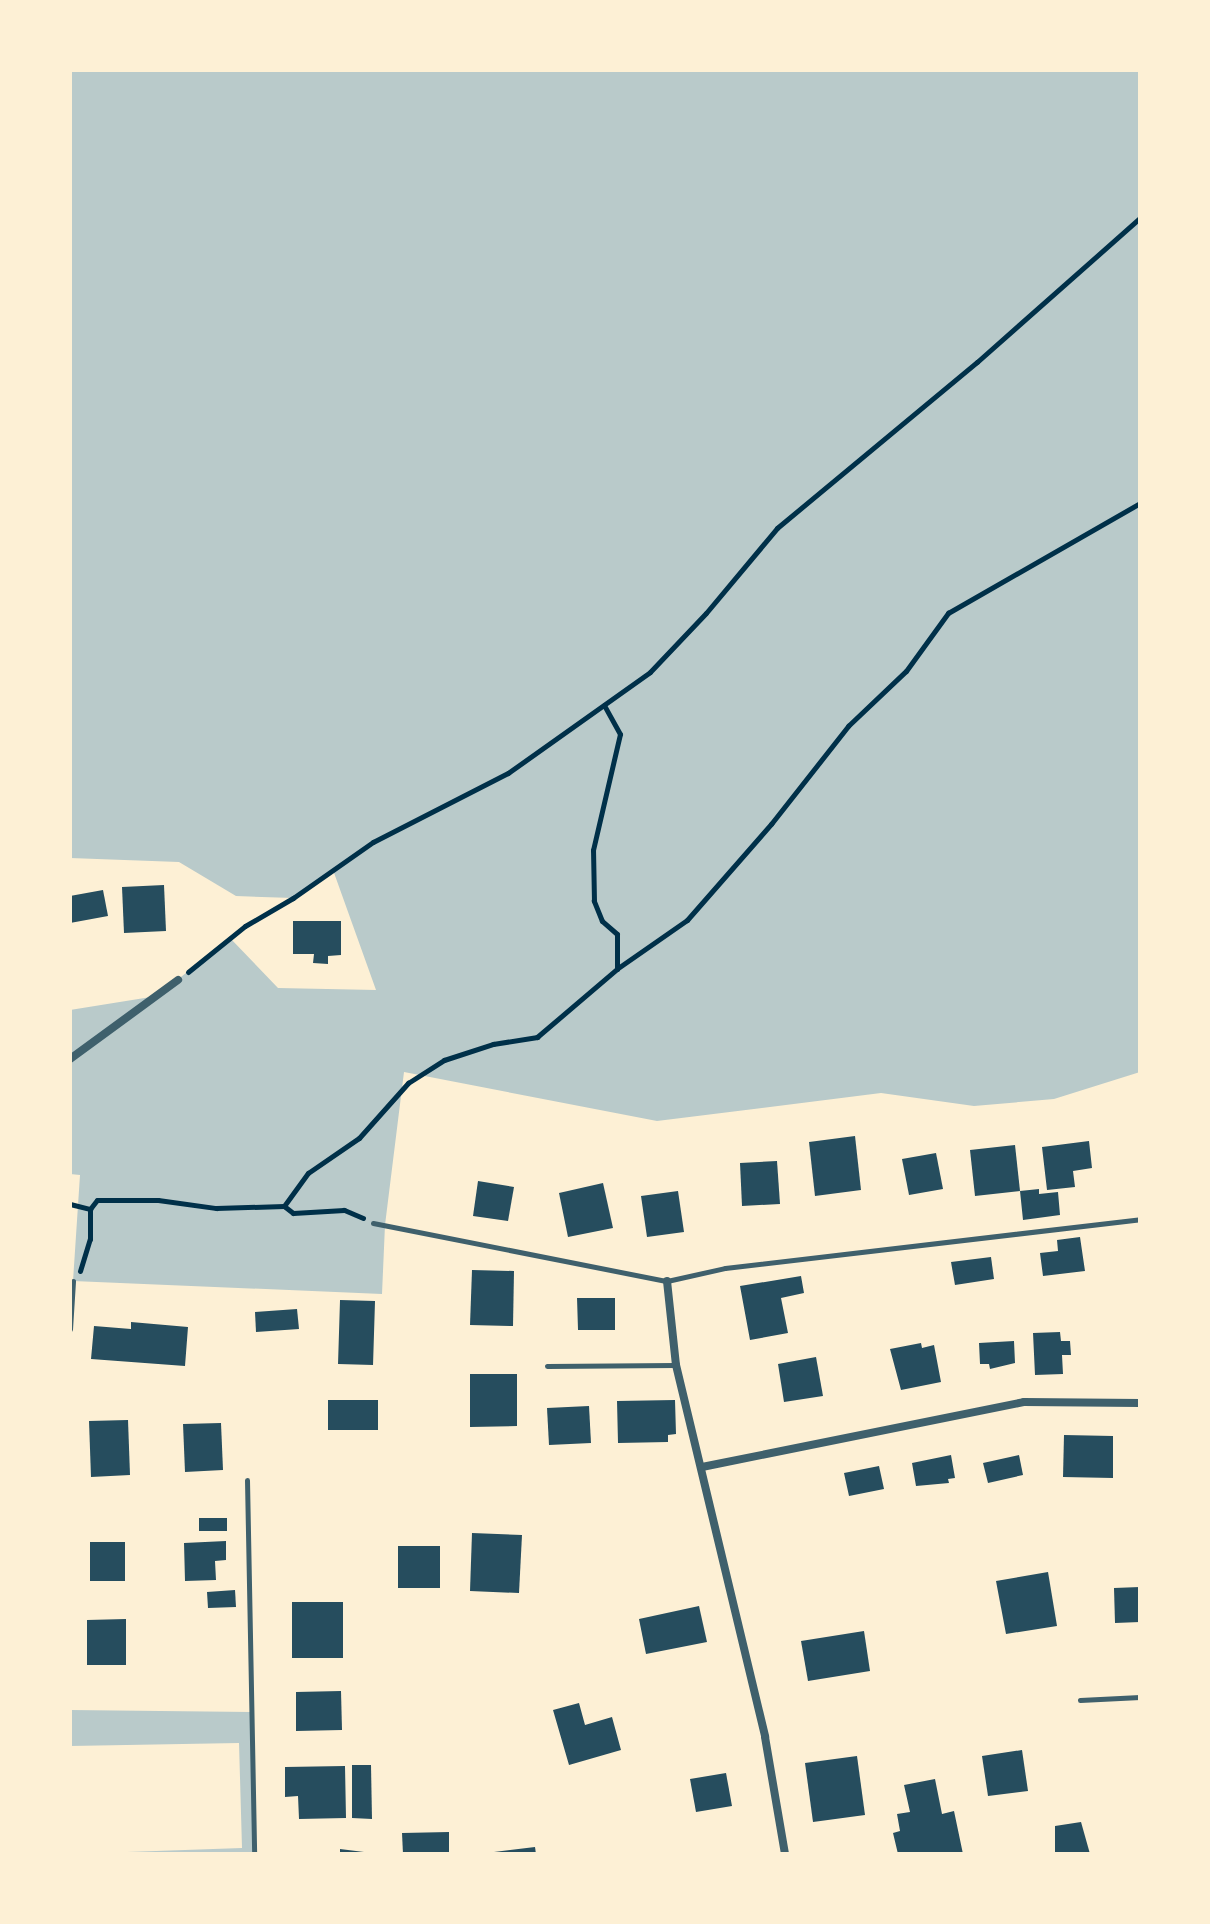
<!DOCTYPE html>
<html>
<head>
<meta charset="utf-8">
<style>
  body { margin:0 }
  #map { position:relative; width:1210px; height:1924px; overflow:hidden; background:#fdf0d5; font-family:Figtree,sans-serif }
  div>[style] { position:absolute }
  [style*='--x'] { left:calc(var(--x)*1px); top:calc(var(--y)*1px); width:calc(var(--w)*1px); rotate:calc(var(--a)*1deg) }
  .green>* { inset:0; background:#b9caca }
  .building>* { inset:0; background:#264d5e }
  .path>* { height:5px; margin:-2.5px; padding:0 2.5px; transform-origin:2.5px; border-radius:2.5px; background:#003049 }
  .service>* { height:5px; margin:-2.5px; padding:0 2.5px; transform-origin:2.5px; border-radius:2.5px; background:#3f606c }
  .minor>* { height:8px; margin:-4px; padding:0 4px; transform-origin:4px; border-radius:4px; background:#3f606c }
  span { translate:-50% -50%; white-space:nowrap; text-align:center; line-height:1.15; -webkit-text-stroke:7px #fdf0d5; paint-order:stroke }
  .frame { position:absolute; inset:0; border:72px solid #fdf0d5; pointer-events:none }
</style>
</head>
<body>
<div id="map">
  <div class="green">
    <div style="clip-path:polygon(70px 70px,1140px 70px,1140px 1072px,1054px 1099px,974px 1106px,881px 1093px,657px 1121px,404px 1072px,385px 1225px,382px 1294px,73px 1281px,80px 1175px,70px 1174px,70px 1010px,157px 996px,230px 938px,278px 988px,376px 990px,333px 870px,293px 898px,236px 896px,179px 862px,70px 858px)"></div>
    <div style="clip-path:polygon(70px 1710px,251px 1712px,254px 1854px,70px 1854px,242px 1848px,239px 1743px,70px 1746px)"></div>
  </div>
  <div class="building">
    <div style="clip-path:polygon(164px 885px,166px 931px,124px 933px,122px 887px)"></div>
    <div style="clip-path:polygon(103px 890px,108px 916px,70px 923px,70px 896px)"></div>
    <div style="clip-path:polygon(293px 921px,341px 921px,341px 955px,328px 956px,328px 964px,313px 963px,314px 954px,293px 954px)"></div>
    <div style="clip-path:polygon(855px 1136px,861px 1190px,815px 1196px,809px 1142px)"></div>
    <div style="clip-path:polygon(1089px 1141px,1092px 1168px,1073px 1171px,1075px 1187px,1047px 1190px,1042px 1147px)"></div>
    <div style="clip-path:polygon(1015px 1145px,1020px 1191px,975px 1196px,970px 1150px)"></div>
    <div style="clip-path:polygon(936px 1153px,943px 1189px,909px 1195px,902px 1159px)"></div>
    <div style="clip-path:polygon(777px 1161px,780px 1204px,742px 1206px,740px 1163px)"></div>
    <div style="clip-path:polygon(478px 1181px,514px 1187px,508px 1221px,473px 1216px)"></div>
    <div style="clip-path:polygon(603px 1183px,613px 1228px,568px 1237px,559px 1193px)"></div>
    <div style="clip-path:polygon(1039px 1189px,1039px 1194px,1058px 1192px,1060px 1215px,1023px 1220px,1020px 1191px)"></div>
    <div style="clip-path:polygon(678px 1191px,684px 1232px,647px 1237px,641px 1196px)"></div>
    <div style="clip-path:polygon(1080px 1237px,1085px 1271px,1043px 1276px,1040px 1253px,1058px 1251px,1057px 1240px)"></div>
    <div style="clip-path:polygon(991px 1257px,994px 1279px,955px 1285px,951px 1262px)"></div>
    <div style="clip-path:polygon(472px 1270px,514px 1271px,513px 1326px,470px 1325px)"></div>
    <div style="clip-path:polygon(801px 1276px,804px 1293px,781px 1298px,788px 1333px,750px 1340px,740px 1286px)"></div>
    <div style="clip-path:polygon(577px 1298px,615px 1298px,615px 1330px,578px 1330px)"></div>
    <div style="clip-path:polygon(340px 1300px,375px 1301px,373px 1365px,338px 1364px)"></div>
    <div style="clip-path:polygon(297px 1309px,299px 1329px,256px 1332px,255px 1312px)"></div>
    <div style="clip-path:polygon(131px 1322px,188px 1327px,185px 1366px,91px 1359px,94px 1326px,131px 1329px)"></div>
    <div style="clip-path:polygon(1060px 1332px,1061px 1341px,1070px 1341px,1071px 1355px,1062px 1355px,1063px 1374px,1035px 1375px,1033px 1333px)"></div>
    <div style="clip-path:polygon(1014px 1341px,1015px 1363px,990px 1369px,989px 1364px,980px 1364px,979px 1343px)"></div>
    <div style="clip-path:polygon(921px 1343px,922px 1348px,934px 1345px,941px 1382px,901px 1390px,890px 1349px)"></div>
    <div style="clip-path:polygon(816px 1357px,823px 1396px,784px 1402px,778px 1364px)"></div>
    <div style="clip-path:polygon(470px 1374px,517px 1374px,517px 1426px,470px 1427px)"></div>
    <div style="clip-path:polygon(328px 1400px,378px 1400px,378px 1430px,328px 1430px)"></div>
    <div style="clip-path:polygon(675px 1400px,676px 1434px,668px 1435px,668px 1442px,618px 1443px,617px 1401px)"></div>
    <div style="clip-path:polygon(589px 1406px,591px 1443px,549px 1445px,547px 1408px)"></div>
    <div style="clip-path:polygon(128px 1420px,130px 1475px,91px 1477px,89px 1421px)"></div>
    <div style="clip-path:polygon(221px 1423px,223px 1470px,185px 1472px,183px 1424px)"></div>
    <div style="clip-path:polygon(1064px 1435px,1113px 1436px,1113px 1478px,1063px 1477px)"></div>
    <div style="clip-path:polygon(951px 1455px,955px 1478px,948px 1479px,949px 1483px,916px 1486px,912px 1463px)"></div>
    <div style="clip-path:polygon(1019px 1455px,1023px 1475px,988px 1483px,983px 1463px)"></div>
    <div style="clip-path:polygon(879px 1466px,884px 1489px,849px 1496px,844px 1473px)"></div>
    <div style="clip-path:polygon(199px 1518px,227px 1518px,227px 1531px,199px 1531px)"></div>
    <div style="clip-path:polygon(472px 1533px,522px 1535px,519px 1593px,470px 1591px)"></div>
    <div style="clip-path:polygon(226px 1541px,226px 1560px,215px 1561px,216px 1580px,185px 1581px,184px 1543px)"></div>
    <div style="clip-path:polygon(90px 1542px,125px 1542px,125px 1581px,90px 1581px)"></div>
    <div style="clip-path:polygon(398px 1546px,440px 1546px,440px 1588px,398px 1588px)"></div>
    <div style="clip-path:polygon(1048px 1572px,1057px 1626px,1006px 1634px,996px 1581px)"></div>
    <div style="clip-path:polygon(1140px 1587px,1140px 1622px,1115px 1623px,1114px 1588px)"></div>
    <div style="clip-path:polygon(235px 1590px,236px 1607px,208px 1608px,207px 1592px)"></div>
    <div style="clip-path:polygon(292px 1602px,343px 1602px,343px 1658px,292px 1658px)"></div>
    <div style="clip-path:polygon(699px 1606px,707px 1642px,646px 1654px,639px 1619px)"></div>
    <div style="clip-path:polygon(126px 1619px,126px 1665px,87px 1665px,87px 1620px)"></div>
    <div style="clip-path:polygon(864px 1631px,870px 1671px,808px 1681px,801px 1641px)"></div>
    <div style="clip-path:polygon(341px 1691px,342px 1730px,296px 1731px,296px 1692px)"></div>
    <div style="clip-path:polygon(579px 1703px,585px 1725px,612px 1717px,621px 1750px,569px 1765px,553px 1710px)"></div>
    <div style="clip-path:polygon(1022px 1750px,1028px 1791px,988px 1796px,982px 1756px)"></div>
    <div style="clip-path:polygon(857px 1756px,865px 1815px,813px 1822px,805px 1763px)"></div>
    <div style="clip-path:polygon(352px 1765px,371px 1765px,372px 1819px,352px 1818px)"></div>
    <div style="clip-path:polygon(345px 1766px,346px 1818px,299px 1819px,298px 1796px,285px 1797px,285px 1767px)"></div>
    <div style="clip-path:polygon(726px 1773px,732px 1806px,696px 1812px,690px 1779px)"></div>
    <div style="clip-path:polygon(935px 1779px,942px 1814px,954px 1811px,963px 1854px,898px 1854px,893px 1833px,900px 1831px,897px 1814px,910px 1812px,904px 1785px)"></div>
    <div style="clip-path:polygon(1081px 1822px,1090px 1854px,1055px 1854px,1055px 1826px)"></div>
    <div style="clip-path:polygon(449px 1832px,449px 1854px,403px 1854px,402px 1833px)"></div>
    <div style="clip-path:polygon(535px 1847px,536px 1854px,494px 1854px,494px 1852px)"></div>
    <div style="clip-path:polygon(340px 1849px,364px 1852px,364px 1854px,340px 1854px)"></div>
  </div>
  <div class="path">
    <div style="--x:618;--y:968;--w:84;--a:-34.8"></div>
    <div style="--x:687;--y:920;--w:128;--a:-48.8"></div>
    <div style="--x:771;--y:824;--w:125;--a:-51.8"></div>
    <div style="--x:848;--y:726;--w:80;--a:-43.5"></div>
    <div style="--x:906;--y:671;--w:72;--a:-54.1"></div>
    <div style="--x:948;--y:613;--w:221;--a:-29.8"></div>
    <div style="--x:188;--y:972;--w:73;--a:-38.9"></div>
    <div style="--x:245;--y:926;--w:56;--a:-30.3"></div>
    <div style="--x:293;--y:898;--w:98;--a:-35"></div>
    <div style="--x:373;--y:842;--w:152;--a:-27.1"></div>
    <div style="--x:508;--y:773;--w:174;--a:-35.4"></div>
    <div style="--x:650;--y:672;--w:81;--a:-46.5"></div>
    <div style="--x:706;--y:613;--w:111;--a:-50.1"></div>
    <div style="--x:777;--y:528;--w:260;--a:-39.7"></div>
    <div style="--x:977;--y:362;--w:217;--a:-41.5"></div>
    <div style="--x:70;--y:1204;--w:21;--a:14"></div>
    <div style="--x:363;--y:1218;--w:21;--a:-157"></div>
    <div style="--x:344;--y:1210;--w:51;--a:176.6"></div>
    <div style="--x:293;--y:1213;--w:11;--a:-142"></div>
    <div style="--x:284;--y:1206;--w:41;--a:-54"></div>
    <div style="--x:308;--y:1173;--w:62;--a:-34.5"></div>
    <div style="--x:359;--y:1138;--w:74;--a:-48.3"></div>
    <div style="--x:408;--y:1083;--w:43;--a:-32.6"></div>
    <div style="--x:444;--y:1060;--w:52;--a:-18.1"></div>
    <div style="--x:493;--y:1044;--w:45;--a:-9"></div>
    <div style="--x:537;--y:1037;--w:105;--a:-40.4"></div>
    <div style="--x:617;--y:969;--w:35;--a:-90"></div>
    <div style="--x:617;--y:934;--w:20;--a:-139"></div>
    <div style="--x:602;--y:921;--w:22;--a:-112"></div>
    <div style="--x:594;--y:901;--w:51;--a:-91.1"></div>
    <div style="--x:593;--y:850;--w:119;--a:-76.9"></div>
    <div style="--x:620;--y:734;--w:33;--a:-119"></div>
    <div style="--x:80;--y:1271;--w:34;--a:-73"></div>
    <div style="--x:90;--y:1239;--w:30;--a:-90"></div>
    <div style="--x:90;--y:1209;--w:11;--a:-52"></div>
    <div style="--x:97;--y:1200;--w:61;--a:0"></div>
    <div style="--x:158;--y:1200;--w:59;--a:7.9"></div>
    <div style="--x:216;--y:1208;--w:68;--a:-1.7"></div>
  </div>
  <div class="service">
    <div style="--x:373;--y:1223;--w:300;--a:11.2"></div>
    <div style="--x:667;--y:1281;--w:59;--a:-12.6"></div>
    <div style="--x:725;--y:1268;--w:418;--a:-6.7"></div>
    <div style="--x:70;--y:1329;--w:48;--a:-86.4"></div>
    <div style="--x:547;--y:1366;--w:128;--a:-0.4"></div>
    <div style="--x:247;--y:1480;--w:374;--a:88.9"></div>
    <div style="--x:1080;--y:1700;--w:60;--a:-2.9"></div>
  </div>
  <div class="minor">
    <div style="--x:70;--y:1059;--w:134;--a:-36.2"></div>
    <div style="--x:667;--y:1281;--w:84;--a:83.9"></div>
    <div style="--x:676;--y:1365;--w:382;--a:76.5"></div>
    <div style="--x:765;--y:1737;--w:119;--a:80.3"></div>
    <div style="--x:702;--y:1467;--w:328;--a:-11.4"></div>
    <div style="--x:1024;--y:1402;--w:116;--a:0.5"></div>
  </div>
  <div class="frame"></div>
</div>
</body>
</html>
